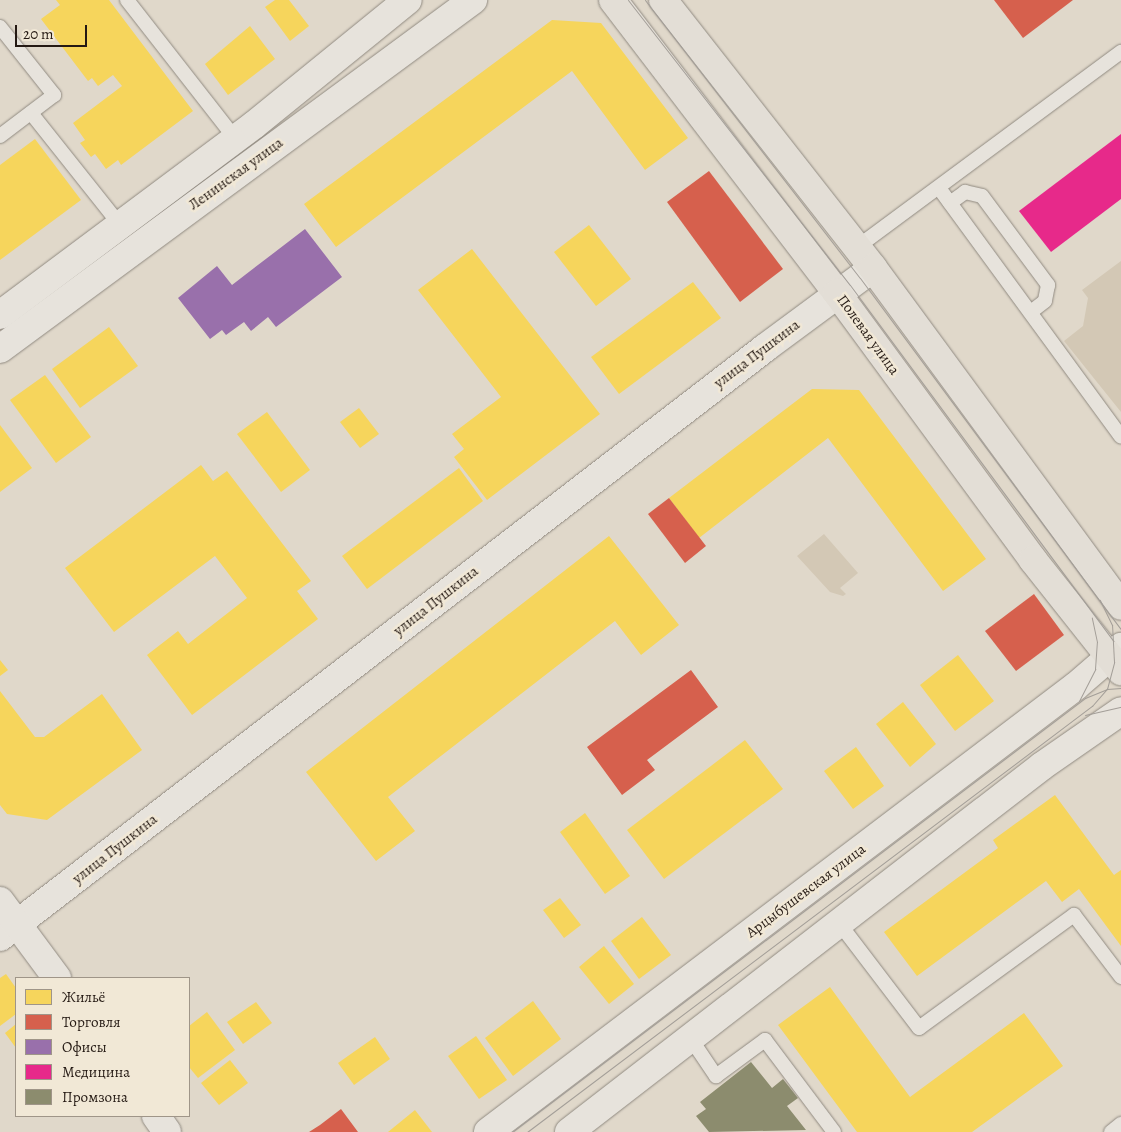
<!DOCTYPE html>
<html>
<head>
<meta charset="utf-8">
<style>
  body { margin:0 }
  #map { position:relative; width:1121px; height:1132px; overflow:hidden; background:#e0d8ca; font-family:Alegreya,serif }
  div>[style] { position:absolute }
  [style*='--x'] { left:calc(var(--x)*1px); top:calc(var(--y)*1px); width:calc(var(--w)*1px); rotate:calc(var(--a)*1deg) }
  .green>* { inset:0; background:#d3c8b5 }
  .homes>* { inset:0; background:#f6d55c }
  .shops>* { inset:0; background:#d6604d }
  .offices>* { inset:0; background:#9970ab }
  .health>* { inset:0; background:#e7298a }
  .industry>* { inset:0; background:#8c8c6e }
  .roads { filter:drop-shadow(0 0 1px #908a81) drop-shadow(0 0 1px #908a81) }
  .service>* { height:14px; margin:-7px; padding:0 7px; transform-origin:7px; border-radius:7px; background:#e7e3dc }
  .minor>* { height:28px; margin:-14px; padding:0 14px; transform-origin:14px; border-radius:14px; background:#e7e3dc }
  .tertiary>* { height:28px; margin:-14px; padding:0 14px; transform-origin:14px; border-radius:14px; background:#e7e3dc }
  .secondary>* { height:28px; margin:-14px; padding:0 14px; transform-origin:14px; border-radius:14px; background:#e7e3dc }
  .primary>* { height:28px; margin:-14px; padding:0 14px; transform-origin:14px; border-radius:14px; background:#e3ded6 }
  .tram>* { height:1px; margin:-0.5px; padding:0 0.5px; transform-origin:0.5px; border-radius:0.5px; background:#a39e98 }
  span { translate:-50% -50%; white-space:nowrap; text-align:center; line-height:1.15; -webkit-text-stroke:5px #f1e8d6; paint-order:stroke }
  .street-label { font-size:15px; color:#241913 }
  .legend { position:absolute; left:15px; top:977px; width:175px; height:140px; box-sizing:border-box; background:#f1e8d6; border:1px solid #9f9588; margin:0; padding:6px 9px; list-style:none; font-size:15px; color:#241913 }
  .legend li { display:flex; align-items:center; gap:10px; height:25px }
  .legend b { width:25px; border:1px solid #9f9588 }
  .scale { position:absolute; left:15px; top:25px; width:72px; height:22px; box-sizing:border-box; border:2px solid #241913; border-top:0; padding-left:6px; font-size:15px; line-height:18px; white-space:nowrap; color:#241913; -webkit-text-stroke:4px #f1e8d6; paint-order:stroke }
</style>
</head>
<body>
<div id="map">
  <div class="green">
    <div style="clip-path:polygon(1121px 261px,1121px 412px,1064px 341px,1083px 326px,1088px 298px,1082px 290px)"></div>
    <div style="clip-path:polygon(824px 534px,858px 573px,840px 588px,846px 594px,843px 596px,830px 592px,797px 556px)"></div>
  </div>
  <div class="homes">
    <div style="clip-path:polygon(56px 0,109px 0,193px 111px,121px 165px,118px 160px,106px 169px,95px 154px,91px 157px,80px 143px,85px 140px,73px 123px,122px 86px,113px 75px,98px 86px,92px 78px,88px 81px,41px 19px,60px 5px)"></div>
    <div style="clip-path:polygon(275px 0,289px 0,309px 26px,290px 41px,265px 7px)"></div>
    <div style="clip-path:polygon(552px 20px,601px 23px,688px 138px,645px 170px,572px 71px,336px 247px,304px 204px)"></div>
    <div style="clip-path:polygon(250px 26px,275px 59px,228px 95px,205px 64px)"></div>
    <div style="clip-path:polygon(35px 139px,81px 200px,0 260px,0 165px)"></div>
    <div style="clip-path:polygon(589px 225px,631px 279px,596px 306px,554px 252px)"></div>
    <div style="clip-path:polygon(472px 249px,600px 414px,487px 500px,454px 457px,464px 449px,452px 434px,501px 397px,418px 290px)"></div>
    <div style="clip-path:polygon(693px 282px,721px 318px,619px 394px,591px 357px)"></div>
    <div style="clip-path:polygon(109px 327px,138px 366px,80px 408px,52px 369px)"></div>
    <div style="clip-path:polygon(45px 375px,91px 437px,56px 463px,10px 400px)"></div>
    <div style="clip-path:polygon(812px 389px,859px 390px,986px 559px,943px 591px,828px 438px,699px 538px,669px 498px)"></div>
    <div style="clip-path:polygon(359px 408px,379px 434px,360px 448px,340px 422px)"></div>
    <div style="clip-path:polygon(267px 412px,310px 470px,281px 492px,237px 434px)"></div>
    <div style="clip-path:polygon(0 425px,32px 468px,0 492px)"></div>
    <div style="clip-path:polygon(201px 465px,213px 481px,227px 471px,311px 581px,297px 591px,318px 619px,192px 715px,147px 655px,178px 631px,188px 644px,247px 598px,215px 556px,114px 632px,65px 568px)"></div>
    <div style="clip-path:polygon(459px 468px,483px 501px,367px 589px,342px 556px)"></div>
    <div style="clip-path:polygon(609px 536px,679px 625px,641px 655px,615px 621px,388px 797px,415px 831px,376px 861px,306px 772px)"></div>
    <div style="clip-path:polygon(958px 655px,994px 701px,955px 731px,920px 685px)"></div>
    <div style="clip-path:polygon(0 660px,8px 670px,0 676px)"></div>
    <div style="clip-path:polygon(0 691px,35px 737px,44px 737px,102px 694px,142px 750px,47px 820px,7px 814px,0 805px)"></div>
    <div style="clip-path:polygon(903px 702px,936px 744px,910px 767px,876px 724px)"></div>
    <div style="clip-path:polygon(745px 740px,783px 789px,664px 879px,627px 830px)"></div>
    <div style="clip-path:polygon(856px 747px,884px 786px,853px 809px,824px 771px)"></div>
    <div style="clip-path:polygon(1055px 795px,1114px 875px,1121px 870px,1121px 946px,1079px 889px,1062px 902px,1046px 881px,917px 976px,884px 932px,998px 848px,993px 840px)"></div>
    <div style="clip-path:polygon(585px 813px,630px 876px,605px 894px,560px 832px)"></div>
    <div style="clip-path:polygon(560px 898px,581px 925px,564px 938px,543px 910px)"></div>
    <div style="clip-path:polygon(642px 917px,671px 955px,639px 979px,611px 941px)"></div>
    <div style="clip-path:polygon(604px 946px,634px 984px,609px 1004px,579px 967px)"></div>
    <div style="clip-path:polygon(6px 974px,16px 988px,16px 1014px,0 1026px,0 978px)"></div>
    <div style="clip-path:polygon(830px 987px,910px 1097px,1024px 1013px,1063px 1066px,972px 1132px,857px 1132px,778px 1025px)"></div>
    <div style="clip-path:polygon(533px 1001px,561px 1039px,513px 1076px,485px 1038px)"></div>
    <div style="clip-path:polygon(256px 1002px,272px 1023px,243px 1044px,227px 1022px)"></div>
    <div style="clip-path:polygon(207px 1012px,235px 1050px,198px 1078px,189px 1067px,189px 1026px)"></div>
    <div style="clip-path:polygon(16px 1024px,16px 1048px,5px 1033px)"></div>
    <div style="clip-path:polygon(476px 1036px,507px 1080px,479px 1099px,448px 1056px)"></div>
    <div style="clip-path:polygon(375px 1037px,390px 1059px,354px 1085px,338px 1063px)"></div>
    <div style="clip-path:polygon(230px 1060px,248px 1083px,219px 1105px,201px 1083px)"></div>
    <div style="clip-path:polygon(415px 1110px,432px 1132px,388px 1132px)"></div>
  </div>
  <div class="shops">
    <div style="clip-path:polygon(994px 0,1073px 0,1023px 38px)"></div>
    <div style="clip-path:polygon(709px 171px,783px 269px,740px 302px,667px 202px)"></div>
    <div style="clip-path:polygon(669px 498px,706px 546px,685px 563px,648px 514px)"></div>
    <div style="clip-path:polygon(1034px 594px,1064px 635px,1016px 671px,985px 631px)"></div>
    <div style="clip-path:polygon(691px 670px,718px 707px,647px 760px,655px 770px,622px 795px,587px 747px)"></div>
    <div style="clip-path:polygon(341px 1109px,358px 1132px,309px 1132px,320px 1125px)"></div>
  </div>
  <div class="offices">
    <div style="clip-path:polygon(305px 229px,342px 277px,276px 327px,268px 317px,251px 331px,244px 322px,226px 335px,222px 330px,210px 339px,178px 298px,217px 266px,232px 285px)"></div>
  </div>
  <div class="health">
    <div style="clip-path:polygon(1121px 134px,1121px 199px,1051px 252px,1019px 211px)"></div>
  </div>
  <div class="industry">
    <div style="clip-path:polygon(751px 1062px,772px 1088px,783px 1079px,798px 1098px,787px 1106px,806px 1130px,709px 1132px,696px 1116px,706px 1109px,700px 1102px)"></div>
  </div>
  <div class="roads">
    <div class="service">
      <div style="--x:127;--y:0;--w:175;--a:52"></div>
      <div style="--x:0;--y:27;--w:87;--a:51.5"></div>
      <div style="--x:54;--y:95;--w:68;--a:142.8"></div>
      <div style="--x:31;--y:113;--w:143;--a:51.5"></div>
      <div style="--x:939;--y:188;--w:308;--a:53.8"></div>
      <div style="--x:950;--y:203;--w:19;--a:-36"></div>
      <div style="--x:965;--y:192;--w:17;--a:13"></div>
      <div style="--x:982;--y:196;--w:111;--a:53.4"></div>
      <div style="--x:1048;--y:285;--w:16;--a:101"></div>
      <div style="--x:1045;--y:301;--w:18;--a:142"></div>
      <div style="--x:856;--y:248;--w:330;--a:-36.5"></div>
      <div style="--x:839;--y:923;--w:132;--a:52.7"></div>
      <div style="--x:919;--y:1028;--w:192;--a:-36.1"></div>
      <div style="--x:1074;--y:915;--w:78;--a:52.8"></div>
      <div style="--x:691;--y:1039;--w:45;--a:56"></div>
      <div style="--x:716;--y:1076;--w:61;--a:-36.3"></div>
      <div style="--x:765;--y:1040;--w:115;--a:53.1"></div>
      <div style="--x:1111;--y:1132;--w:13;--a:-39"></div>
    </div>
    <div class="minor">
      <div style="--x:0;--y:315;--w:317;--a:-36.8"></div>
      <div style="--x:254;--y:125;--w:198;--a:-39.1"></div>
      <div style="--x:0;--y:349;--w:588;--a:-36.42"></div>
      <div style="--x:0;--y:937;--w:965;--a:-37.59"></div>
      <div style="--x:765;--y:348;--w:134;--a:-36.5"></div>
    </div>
    <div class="tertiary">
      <div style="--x:0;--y:901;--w:96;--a:53.5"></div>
      <div style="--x:156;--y:1116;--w:19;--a:55"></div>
    </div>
    <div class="secondary">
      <div style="--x:488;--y:1132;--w:738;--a:-37.18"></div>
      <div style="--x:1076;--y:686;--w:60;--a:-40.9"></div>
      <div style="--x:569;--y:1132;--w:598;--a:-37.73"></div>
      <div style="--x:1042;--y:766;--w:96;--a:-34.8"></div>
    </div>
    <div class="primary">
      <div style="--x:613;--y:0;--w:369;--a:52.6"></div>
      <div style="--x:837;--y:293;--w:331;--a:53.7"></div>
      <div style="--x:1033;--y:560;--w:142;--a:51.6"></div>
      <div style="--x:663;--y:0;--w:340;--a:51.9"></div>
      <div style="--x:873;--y:268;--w:419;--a:53.7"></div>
    </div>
  </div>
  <div class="tram">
    <div style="--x:628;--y:0;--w:361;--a:52.1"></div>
    <div style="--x:850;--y:285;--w:443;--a:53.5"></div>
    <div style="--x:645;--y:0;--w:351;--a:52.3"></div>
    <div style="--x:860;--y:278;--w:437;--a:53.4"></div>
    <div style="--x:1079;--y:701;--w:36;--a:-63"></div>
    <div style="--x:1095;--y:669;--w:27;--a:-86"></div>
    <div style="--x:1097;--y:642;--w:25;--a:-102"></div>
    <div style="--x:1085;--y:715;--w:37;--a:-13"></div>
    <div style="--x:512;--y:1132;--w:719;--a:-37.14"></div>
    <div style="--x:1085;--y:698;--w:24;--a:-22"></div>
    <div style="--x:1107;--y:689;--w:14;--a:-4"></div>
    <div style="--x:527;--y:1132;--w:708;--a:-37.02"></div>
    <div style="--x:1092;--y:706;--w:23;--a:-49"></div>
    <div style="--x:1107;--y:689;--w:28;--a:-75"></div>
    <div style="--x:1114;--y:662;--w:37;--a:-93"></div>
    <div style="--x:1112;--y:625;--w:28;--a:-116"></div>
  </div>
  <div class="street-label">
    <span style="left:236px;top:174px;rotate:-36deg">Ленинская улица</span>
    <span style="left:868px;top:335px;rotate:54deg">Полевая улица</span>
    <span style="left:757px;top:354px;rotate:-37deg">улица Пушкина</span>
    <span style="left:436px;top:601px;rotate:-38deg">улица Пушкина</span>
    <span style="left:115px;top:849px;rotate:-38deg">улица Пушкина</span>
    <span style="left:806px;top:891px;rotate:-37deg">Арцыбушевская улица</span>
  </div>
  <ul class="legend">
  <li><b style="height:14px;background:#f6d55c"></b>Жильё</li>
  <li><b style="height:14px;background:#d6604d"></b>Торговля</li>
  <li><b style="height:14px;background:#9970ab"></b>Офисы</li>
  <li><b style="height:14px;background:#e7298a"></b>Медицина</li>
  <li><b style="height:14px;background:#8c8c6e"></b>Промзона</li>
  </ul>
  <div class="scale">20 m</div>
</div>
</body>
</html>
